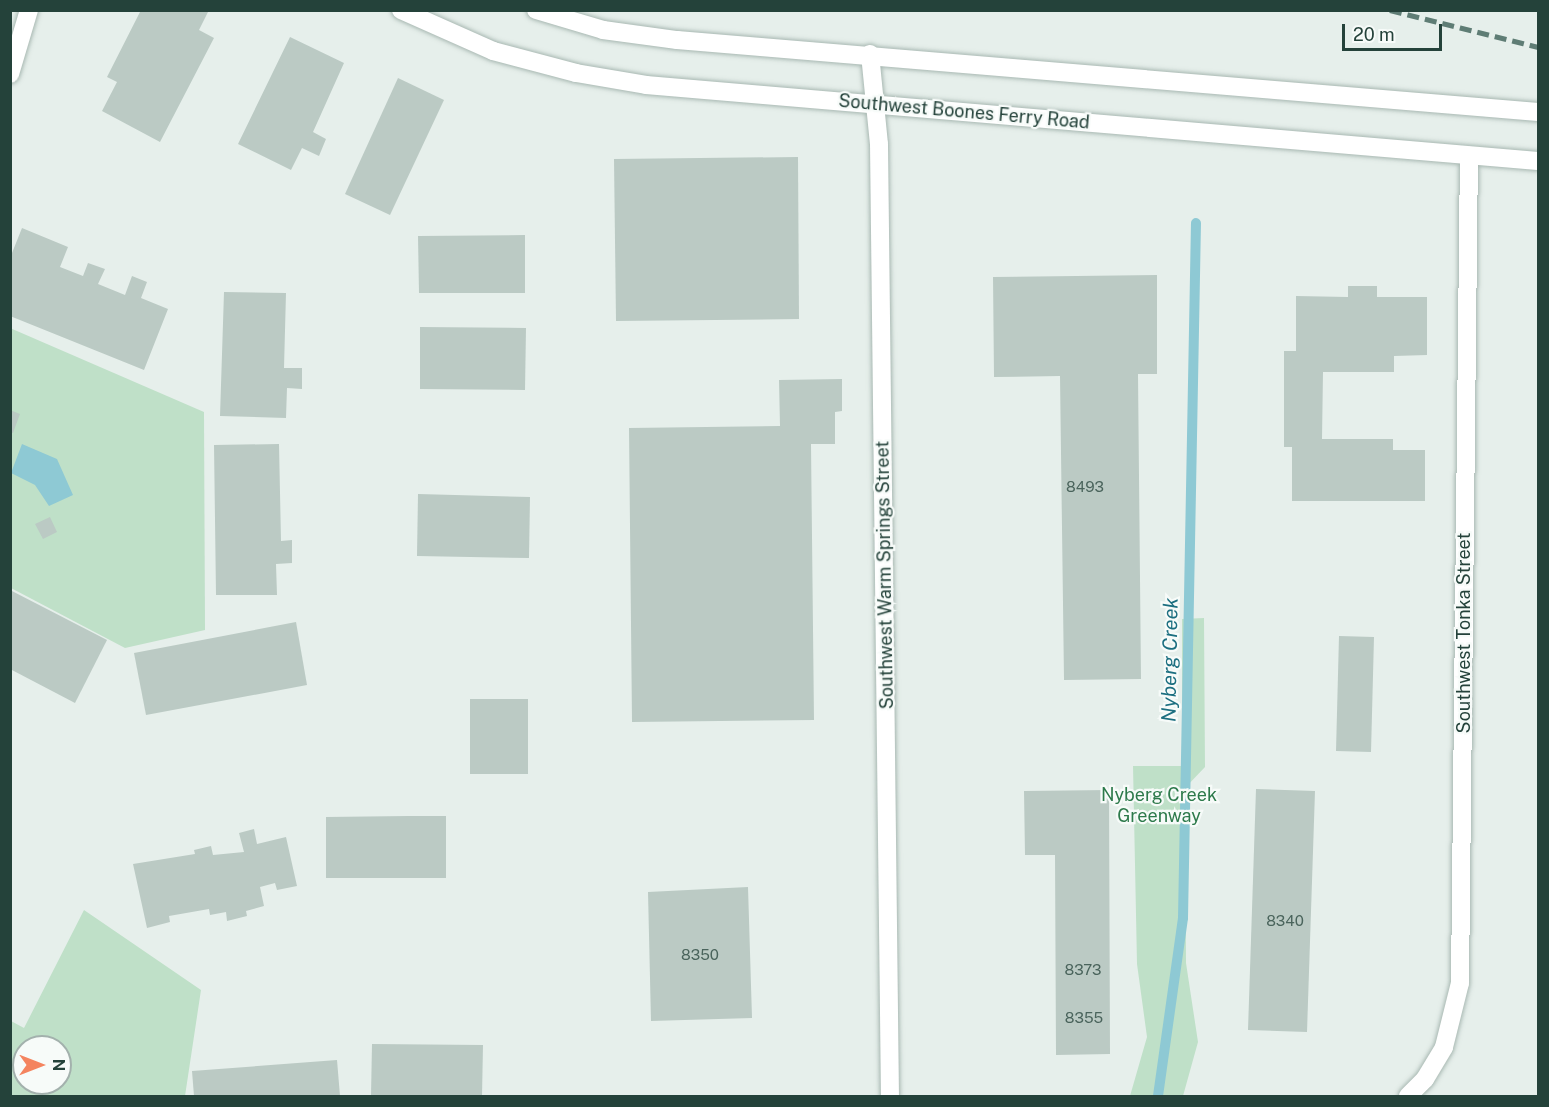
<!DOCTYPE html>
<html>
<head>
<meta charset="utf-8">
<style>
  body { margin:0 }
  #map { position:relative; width:1549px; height:1107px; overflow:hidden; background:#e6efeb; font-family:"Public Sans",sans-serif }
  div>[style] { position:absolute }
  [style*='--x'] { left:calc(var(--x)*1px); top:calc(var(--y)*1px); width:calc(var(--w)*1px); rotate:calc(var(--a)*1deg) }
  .green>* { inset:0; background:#bfe0c8 }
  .water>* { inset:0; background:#8ec9d4 }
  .stream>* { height:10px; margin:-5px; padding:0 5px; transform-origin:5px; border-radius:5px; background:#8ec9d4 }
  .building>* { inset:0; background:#bbcac4 }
  .roads { filter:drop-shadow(0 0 2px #a8b8b2) drop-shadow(0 0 2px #a8b8b2) }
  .minor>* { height:18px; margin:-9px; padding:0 9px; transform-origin:9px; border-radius:9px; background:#fff }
  .tertiary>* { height:18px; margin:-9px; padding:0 9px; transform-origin:9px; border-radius:9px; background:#fff }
  .secondary>* { height:18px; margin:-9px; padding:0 9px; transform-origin:9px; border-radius:9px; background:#fff }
  .rail>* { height:4.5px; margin-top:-2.25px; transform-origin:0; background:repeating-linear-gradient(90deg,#5f7d75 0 12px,transparent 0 18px) }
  span { translate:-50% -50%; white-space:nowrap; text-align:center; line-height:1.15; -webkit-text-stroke:4.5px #f7fbf9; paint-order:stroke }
  .number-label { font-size:15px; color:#4a645c }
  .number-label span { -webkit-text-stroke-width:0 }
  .street-label { font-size:18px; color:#24423a }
  .park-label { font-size:18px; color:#2d7a4b }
  .water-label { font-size:20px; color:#1c6f80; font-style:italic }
  .frame { position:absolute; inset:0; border:12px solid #24423a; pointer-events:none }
  .north { position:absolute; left:12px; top:1035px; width:60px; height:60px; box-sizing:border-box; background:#f7fbf9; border:2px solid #a3b1ad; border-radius:50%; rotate:90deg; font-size:16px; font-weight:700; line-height:24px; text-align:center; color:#24423a }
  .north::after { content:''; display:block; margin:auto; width:21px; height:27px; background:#f4845f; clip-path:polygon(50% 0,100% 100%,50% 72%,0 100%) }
  .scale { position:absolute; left:1342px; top:24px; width:100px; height:27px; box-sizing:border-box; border:3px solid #24423a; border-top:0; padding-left:8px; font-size:18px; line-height:21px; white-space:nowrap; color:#24423a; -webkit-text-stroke:4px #f7fbf9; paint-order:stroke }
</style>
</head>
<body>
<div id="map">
  <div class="green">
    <div style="clip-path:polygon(10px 328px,204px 412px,205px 630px,125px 648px,11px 588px)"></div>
    <div style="clip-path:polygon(1204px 618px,1205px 767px,1185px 788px,1186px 963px,1198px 1042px,1183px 1096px,1130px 1096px,1147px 1037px,1137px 964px,1133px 766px,1182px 766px,1182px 619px)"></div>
    <div style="clip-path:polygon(evenodd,84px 910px,201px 990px,185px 1096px,11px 1096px,11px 1021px,24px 1028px,84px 910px,24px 1047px,60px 1047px,60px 1083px,24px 1083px,24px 1047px)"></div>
  </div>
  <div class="water">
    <div style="clip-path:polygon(22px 444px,57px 459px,73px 495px,49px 506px,35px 485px,11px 473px)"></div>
  </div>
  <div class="stream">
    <div style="--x:1158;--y:1096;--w:180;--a:-82"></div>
    <div style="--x:1183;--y:918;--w:695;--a:-88.93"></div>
  </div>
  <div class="building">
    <div style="clip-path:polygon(141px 10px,209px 10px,199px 30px,214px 38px,160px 142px,102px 111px,117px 82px,107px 77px)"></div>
    <div style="clip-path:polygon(290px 37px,344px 63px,313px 132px,326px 139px,319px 156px,302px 148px,291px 170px,238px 144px)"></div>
    <div style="clip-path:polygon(398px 78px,444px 100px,390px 215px,345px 194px)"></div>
    <div style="clip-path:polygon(798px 157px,799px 319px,616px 321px,614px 159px)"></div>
    <div style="clip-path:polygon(22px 228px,68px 247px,60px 267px,83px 276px,88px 263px,105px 269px,98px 284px,125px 295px,132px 276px,147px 282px,141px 298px,168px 309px,144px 370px,10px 316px,10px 258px)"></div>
    <div style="clip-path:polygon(525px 235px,525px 293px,419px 293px,418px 236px)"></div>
    <div style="clip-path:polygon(1157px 275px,1157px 374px,1138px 374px,1141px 679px,1064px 680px,1060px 376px,994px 377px,993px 277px)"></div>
    <div style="clip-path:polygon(1348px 286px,1377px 286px,1377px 297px,1427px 297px,1427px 355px,1394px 356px,1394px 372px,1323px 372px,1322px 439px,1393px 439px,1393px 450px,1425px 450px,1425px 501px,1292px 501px,1292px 447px,1284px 447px,1284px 351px,1296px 351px,1296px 296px,1348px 297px)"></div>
    <div style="clip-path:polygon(224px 292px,286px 293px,284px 368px,302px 368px,302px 389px,287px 388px,286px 418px,220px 416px)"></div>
    <div style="clip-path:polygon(420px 327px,526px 328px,525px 390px,420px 389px)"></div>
    <div style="clip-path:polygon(842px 379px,842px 411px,835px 412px,835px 444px,811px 444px,814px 720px,632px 722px,629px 428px,780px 426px,779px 380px)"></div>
    <div style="clip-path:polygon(10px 410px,20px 414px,13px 433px,10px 432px)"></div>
    <div style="clip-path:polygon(279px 444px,281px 541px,292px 540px,292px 563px,276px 564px,277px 595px,216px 595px,214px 445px)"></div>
    <div style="clip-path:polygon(418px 494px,530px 497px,529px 558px,417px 556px)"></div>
    <div style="clip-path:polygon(50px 517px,57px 532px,43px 539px,35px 524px)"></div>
    <div style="clip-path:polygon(10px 590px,107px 640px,75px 703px,10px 669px)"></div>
    <div style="clip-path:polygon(296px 622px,307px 685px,146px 715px,134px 653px)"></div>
    <div style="clip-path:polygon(1339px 636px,1374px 637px,1371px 752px,1336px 751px)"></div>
    <div style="clip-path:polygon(470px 699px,528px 699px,528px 774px,470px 774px)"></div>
    <div style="clip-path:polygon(1256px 789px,1315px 791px,1307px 1032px,1248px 1030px)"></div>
    <div style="clip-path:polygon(1109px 790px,1110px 1054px,1056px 1055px,1055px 855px,1025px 855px,1024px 791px)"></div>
    <div style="clip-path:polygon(408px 816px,446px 816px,446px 878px,326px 878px,326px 817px)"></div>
    <div style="clip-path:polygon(254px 829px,257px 844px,286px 837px,297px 886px,277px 890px,275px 883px,260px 887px,264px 906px,246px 911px,247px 916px,227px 921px,226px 912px,210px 915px,209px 909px,169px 916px,170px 922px,147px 928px,133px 864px,195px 854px,194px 850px,211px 846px,213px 855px,244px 852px,239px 833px)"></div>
    <div style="clip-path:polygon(748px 887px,752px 1018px,651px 1021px,648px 892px)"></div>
    <div style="clip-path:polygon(372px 1044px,483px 1045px,482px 1096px,371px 1096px)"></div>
    <div style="clip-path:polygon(337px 1060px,340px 1096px,194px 1096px,192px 1071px)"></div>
  </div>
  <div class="roads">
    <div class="minor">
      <div style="--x:10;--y:74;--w:67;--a:-73.5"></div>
      <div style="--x:1408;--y:1096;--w:24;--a:-45"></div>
      <div style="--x:1425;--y:1079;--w:37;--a:-59"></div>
      <div style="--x:1444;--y:1047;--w:66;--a:-76"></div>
      <div style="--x:1460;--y:983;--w:827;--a:-89.38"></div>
    </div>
    <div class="tertiary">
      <div style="--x:870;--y:54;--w:90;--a:84.3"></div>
      <div style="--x:879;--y:144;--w:952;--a:89.34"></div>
    </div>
    <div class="secondary">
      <div style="--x:401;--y:10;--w:101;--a:24"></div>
      <div style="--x:493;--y:51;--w:86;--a:14.8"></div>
      <div style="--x:576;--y:73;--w:71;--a:9.7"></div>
      <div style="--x:646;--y:85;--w:895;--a:4.87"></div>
      <div style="--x:536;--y:10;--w:70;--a:16.6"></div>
      <div style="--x:603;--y:30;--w:75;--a:7.7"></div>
      <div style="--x:677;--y:40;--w:864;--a:4.78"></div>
    </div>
  </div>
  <div class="rail">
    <div style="--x:1390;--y:10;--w:153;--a:14"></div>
  </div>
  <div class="number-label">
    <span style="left:1085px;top:487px">8493</span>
    <span style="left:1285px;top:921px">8340</span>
    <span style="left:700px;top:955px">8350</span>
    <span style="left:1083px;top:970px">8373</span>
    <span style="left:1084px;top:1018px">8355</span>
  </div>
  <div class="street-label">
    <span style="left:964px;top:112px;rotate:5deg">Southwest Boones Ferry Road</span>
    <span style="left:885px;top:575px;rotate:-91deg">Southwest Warm Springs Street</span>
    <span style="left:1464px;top:633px;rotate:-90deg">Southwest Tonka Street</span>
  </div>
  <div class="park-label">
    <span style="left:1159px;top:806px">Nyberg Creek<br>Greenway</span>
  </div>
  <div class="water-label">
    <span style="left:1170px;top:660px;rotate:-89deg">Nyberg Creek</span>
  </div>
  <div class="frame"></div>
  <div class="north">N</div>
  <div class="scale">20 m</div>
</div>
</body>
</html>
